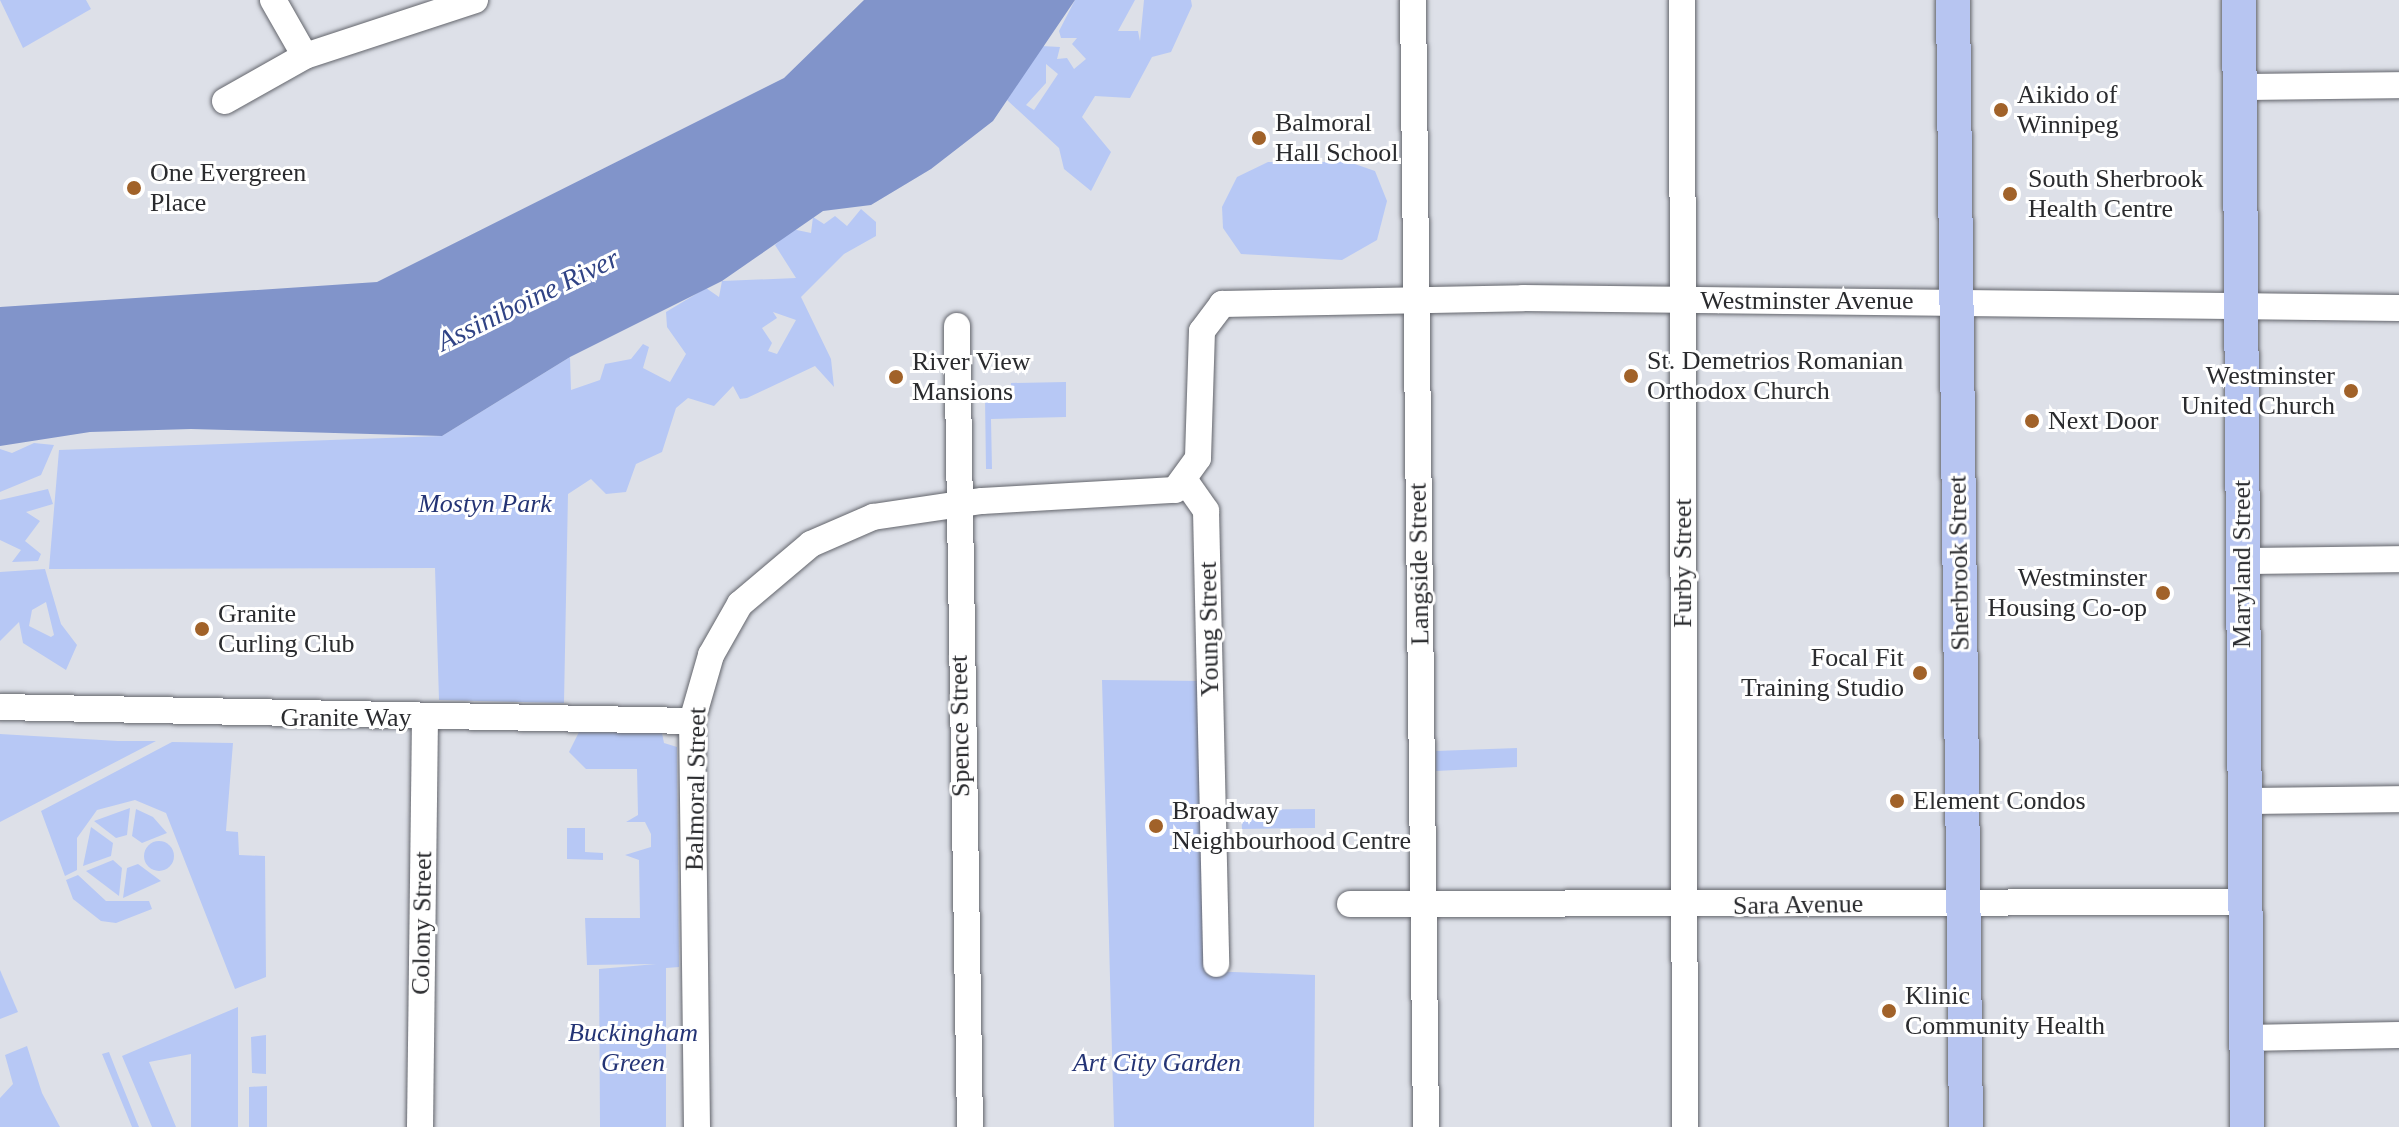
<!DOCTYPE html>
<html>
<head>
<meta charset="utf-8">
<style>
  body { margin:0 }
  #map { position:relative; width:2399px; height:1127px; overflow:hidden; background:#dde0e8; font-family:Georgia,serif }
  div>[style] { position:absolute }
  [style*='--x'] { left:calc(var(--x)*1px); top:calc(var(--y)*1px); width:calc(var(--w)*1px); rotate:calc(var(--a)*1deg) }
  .green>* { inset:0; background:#b7c8f5 }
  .round { border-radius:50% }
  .water>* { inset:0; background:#8194ca }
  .roads { filter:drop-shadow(0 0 2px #63656c) drop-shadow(0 0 2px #63656c) }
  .minor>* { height:26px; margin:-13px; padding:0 13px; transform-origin:13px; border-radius:13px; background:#fff }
  .major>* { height:34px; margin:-17px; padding:0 17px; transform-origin:17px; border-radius:17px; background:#b7c5f1 }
  .dots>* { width:22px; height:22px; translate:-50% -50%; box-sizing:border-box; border:4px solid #fff; border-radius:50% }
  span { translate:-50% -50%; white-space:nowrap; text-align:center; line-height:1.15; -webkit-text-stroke:6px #fff; paint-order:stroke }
  .poi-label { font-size:26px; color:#2a2b2e }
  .left { translate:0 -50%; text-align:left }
  .right { translate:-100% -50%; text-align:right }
  .street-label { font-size:26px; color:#2a2b2e }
  .park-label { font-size:26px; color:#243475; font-style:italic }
  .water-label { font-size:28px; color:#304385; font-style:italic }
</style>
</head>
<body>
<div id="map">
  <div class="green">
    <div style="clip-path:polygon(0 0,86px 0,91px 9px,23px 48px)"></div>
    <div style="clip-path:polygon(evenodd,1075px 0,1135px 0,1118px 31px,1138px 31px,1140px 41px,1144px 0,1191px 0,1192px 6px,1171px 52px,1152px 57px,1130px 98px,1095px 96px,1082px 117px,1111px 152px,1091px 191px,1064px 169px,1059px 148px,1007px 100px,1041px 46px,1060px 47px,1057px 59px,1067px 58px,1074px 69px,1086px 59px,1072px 44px,1077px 38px,1061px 38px,1059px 31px,1075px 0,1046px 64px,1058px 74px,1034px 110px,1026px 105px,1046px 83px,1046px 64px)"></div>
    <div style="clip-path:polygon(1268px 162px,1349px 162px,1375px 171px,1387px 201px,1377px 240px,1342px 260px,1241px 254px,1223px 228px,1222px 207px,1237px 177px)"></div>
    <div style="clip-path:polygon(evenodd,861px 209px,876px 222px,876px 236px,844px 254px,801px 297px,831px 359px,834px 387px,815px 366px,747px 398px,740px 399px,733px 386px,714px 406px,688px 398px,676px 408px,662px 452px,636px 464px,626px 492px,606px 494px,591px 479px,568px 494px,564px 703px,439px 700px,435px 568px,49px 569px,59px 450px,442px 436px,570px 357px,571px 390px,600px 380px,605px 364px,631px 359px,643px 344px,649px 347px,643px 368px,670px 382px,686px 354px,667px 327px,666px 312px,706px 288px,719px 297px,722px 281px,796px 278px,775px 245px,792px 229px,811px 233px,813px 217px,824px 224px,835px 216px,847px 226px,861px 209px,773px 312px,796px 320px,777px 354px,768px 351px,772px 343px,762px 328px,777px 318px,773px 312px)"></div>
    <div style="clip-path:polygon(1066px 382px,1066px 417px,991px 419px,992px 469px,986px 469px,985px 397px,1011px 396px,1011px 383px)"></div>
    <div style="clip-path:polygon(34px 443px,54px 445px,41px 475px,0 492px,0 449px,12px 453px)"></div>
    <div style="clip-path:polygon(48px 489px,53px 504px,26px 512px,40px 521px,25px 541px,41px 554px,38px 561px,12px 562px,21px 550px,0 540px,0 500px)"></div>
    <div style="clip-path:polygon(evenodd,45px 569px,61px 624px,77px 645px,66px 670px,23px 643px,19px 622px,0 641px,0 572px,45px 569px,46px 602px,54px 635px,51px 637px,29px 626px,32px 610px,46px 602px)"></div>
    <div style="clip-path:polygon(1102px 680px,1206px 681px,1207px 971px,1315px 975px,1314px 1127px,1114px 1127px)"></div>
    <div style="clip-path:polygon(579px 732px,662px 733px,664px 743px,677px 747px,679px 967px,666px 968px,666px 1127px,600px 1127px,599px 969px,656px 964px,587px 965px,585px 918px,640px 918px,639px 860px,625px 855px,651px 847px,651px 834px,645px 822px,626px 822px,638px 815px,637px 769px,586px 769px,569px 752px)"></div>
    <div style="clip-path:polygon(0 734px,118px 741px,156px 741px,0 822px)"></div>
    <div style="clip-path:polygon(172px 742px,233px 743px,226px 831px,238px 832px,239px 855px,265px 856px,266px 977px,235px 989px,166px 813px,135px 800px,97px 810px,77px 838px,77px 870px,65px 876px,41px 811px)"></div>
    <div style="clip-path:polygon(1517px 748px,1517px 767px,1436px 771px,1436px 751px)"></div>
    <div style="clip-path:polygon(130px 808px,127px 835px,116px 838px,94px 821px)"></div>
    <div style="clip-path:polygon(136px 809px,153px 817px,167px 833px,142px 843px,132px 836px)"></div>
    <div style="clip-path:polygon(1315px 809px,1315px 828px,1242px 829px,1241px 810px)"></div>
    <div style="clip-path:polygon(91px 827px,113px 843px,111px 856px,83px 866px)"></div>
    <div style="clip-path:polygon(567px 828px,585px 828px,585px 852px,603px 853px,603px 860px,567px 859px)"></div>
    <div class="round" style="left:144px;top:841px;width:30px;height:30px"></div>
    <div style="clip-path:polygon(113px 860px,122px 868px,119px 896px,86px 871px)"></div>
    <div style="clip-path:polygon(138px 864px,161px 881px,123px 898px,127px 868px)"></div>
    <div style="clip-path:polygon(78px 875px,106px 901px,149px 901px,152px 909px,116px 923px,101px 921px,73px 899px,66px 880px)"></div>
    <div style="clip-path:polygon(0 970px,18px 1012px,0 1019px)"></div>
    <div style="clip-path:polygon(238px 1007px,238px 1127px,191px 1127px,191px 1054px,149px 1062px,176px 1127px,152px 1127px,122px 1056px)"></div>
    <div style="clip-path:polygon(266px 1035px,266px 1074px,252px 1073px,251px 1037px)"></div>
    <div style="clip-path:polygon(27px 1046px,42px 1093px,60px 1127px,0 1127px,0 1098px,13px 1084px,5px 1055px)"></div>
    <div style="clip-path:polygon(109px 1052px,118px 1075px,139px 1127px,132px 1127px,102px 1054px)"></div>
    <div style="clip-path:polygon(267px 1086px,267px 1127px,249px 1127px,249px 1087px)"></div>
  </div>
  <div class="water">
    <div style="clip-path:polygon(864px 0,1075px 0,993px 121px,931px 169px,871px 205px,823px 211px,722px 281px,570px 357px,442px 436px,191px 429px,90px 432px,0 446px,0 307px,377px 282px,784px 78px)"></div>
  </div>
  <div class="roads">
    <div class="minor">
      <div style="--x:273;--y:0;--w:64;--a:60.3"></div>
      <div style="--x:305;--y:56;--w:179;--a:-18.2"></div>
      <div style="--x:1413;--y:0;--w:1127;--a:89.34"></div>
      <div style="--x:1682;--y:0;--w:1127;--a:89.85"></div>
      <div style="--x:2240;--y:87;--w:159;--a:-0.7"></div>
      <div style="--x:225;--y:101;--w:92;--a:-29.4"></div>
      <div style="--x:957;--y:326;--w:801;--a:89.07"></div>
      <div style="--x:1186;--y:482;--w:35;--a:55"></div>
      <div style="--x:1206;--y:511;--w:453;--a:88.7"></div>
      <div style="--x:2242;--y:561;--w:157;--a:-0.7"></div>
      <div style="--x:0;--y:707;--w:692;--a:1.16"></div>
      <div style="--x:2244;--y:801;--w:155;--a:-0.7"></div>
      <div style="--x:1350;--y:904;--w:895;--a:-0.13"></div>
      <div style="--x:2246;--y:1038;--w:153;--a:-1.1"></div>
      <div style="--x:420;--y:1127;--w:409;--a:-89.3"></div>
      <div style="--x:697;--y:1127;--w:406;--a:-90.7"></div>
      <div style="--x:692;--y:721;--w:69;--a:-73.9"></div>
      <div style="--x:711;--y:655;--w:59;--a:-60.4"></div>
      <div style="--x:740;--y:604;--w:93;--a:-40.2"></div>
      <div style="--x:811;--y:544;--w:68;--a:-23.5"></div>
      <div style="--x:873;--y:517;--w:110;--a:-8.4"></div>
      <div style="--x:982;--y:501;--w:193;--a:-3.3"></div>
      <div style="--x:1175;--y:490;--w:39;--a:-54"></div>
      <div style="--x:1198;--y:458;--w:127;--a:-88.2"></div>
      <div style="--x:1202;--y:331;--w:34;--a:-53"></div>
      <div style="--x:1222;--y:304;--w:301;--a:-1.1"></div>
      <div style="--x:1523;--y:298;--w:876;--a:0.65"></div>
    </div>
    <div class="major">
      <div style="--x:1953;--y:0;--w:1127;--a:89.34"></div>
      <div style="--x:2239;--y:0;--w:1127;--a:89.59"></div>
    </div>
  </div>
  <div class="dots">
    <div style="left:2001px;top:110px;background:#a16229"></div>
    <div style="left:1259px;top:138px;background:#a16229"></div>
    <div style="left:134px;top:188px;background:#a16229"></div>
    <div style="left:2010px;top:194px;background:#a16229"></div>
    <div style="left:1631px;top:376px;background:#a16229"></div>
    <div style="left:896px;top:377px;background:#a16229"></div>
    <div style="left:2351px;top:391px;background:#a16229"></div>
    <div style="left:2032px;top:421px;background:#a16229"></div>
    <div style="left:2163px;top:593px;background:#a16229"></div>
    <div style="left:202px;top:629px;background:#a16229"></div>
    <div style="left:1920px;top:673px;background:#a16229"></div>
    <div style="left:1897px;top:801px;background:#a16229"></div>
    <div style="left:1156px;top:826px;background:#a16229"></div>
    <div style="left:1889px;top:1011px;background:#a16229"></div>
  </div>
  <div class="poi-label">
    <span class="left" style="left:2017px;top:110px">Aikido of<br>Winnipeg</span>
    <span class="left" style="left:1275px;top:138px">Balmoral<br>Hall School</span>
    <span class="left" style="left:150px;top:188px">One Evergreen<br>Place</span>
    <span class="left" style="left:2028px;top:194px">South Sherbrook<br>Health Centre</span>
    <span class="left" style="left:1647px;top:376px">St. Demetrios Romanian<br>Orthodox Church</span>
    <span class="left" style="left:912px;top:377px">River View<br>Mansions</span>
    <span class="right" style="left:2335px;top:391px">Westminster<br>United Church</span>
    <span class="left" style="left:2048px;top:421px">Next Door</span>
    <span class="right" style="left:2147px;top:593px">Westminster<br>Housing Co-op</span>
    <span class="left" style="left:218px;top:629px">Granite<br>Curling Club</span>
    <span class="right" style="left:1904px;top:673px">Focal Fit<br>Training Studio</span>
    <span class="left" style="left:1913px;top:801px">Element Condos</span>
    <span class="left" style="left:1172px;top:826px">Broadway<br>Neighbourhood Centre</span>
    <span class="left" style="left:1905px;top:1011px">Klinic<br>Community Health</span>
  </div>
  <div class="street-label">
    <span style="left:1807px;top:301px">Westminster Avenue</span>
    <span style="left:1683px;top:563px;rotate:-90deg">Furby Street</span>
    <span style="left:1959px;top:563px;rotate:-91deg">Sherbrook Street</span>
    <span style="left:1419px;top:564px;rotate:-91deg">Langside Street</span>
    <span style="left:2242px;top:564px;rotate:-90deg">Maryland Street</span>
    <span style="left:1209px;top:629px;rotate:-91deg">Young Street</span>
    <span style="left:346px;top:718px">Granite Way</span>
    <span style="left:960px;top:726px;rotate:-91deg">Spence Street</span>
    <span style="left:696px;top:789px;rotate:-89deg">Balmoral Street</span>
    <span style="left:1798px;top:905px;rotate:-1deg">Sara Avenue</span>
    <span style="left:422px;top:923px;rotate:-89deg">Colony Street</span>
  </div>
  <div class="park-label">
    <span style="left:485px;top:504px">Mostyn Park</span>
    <span style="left:633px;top:1048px">Buckingham<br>Green</span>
    <span style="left:1157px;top:1063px">Art City Garden</span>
  </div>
  <div class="water-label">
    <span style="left:528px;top:300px;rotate:-26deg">Assiniboine River</span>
  </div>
</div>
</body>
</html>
